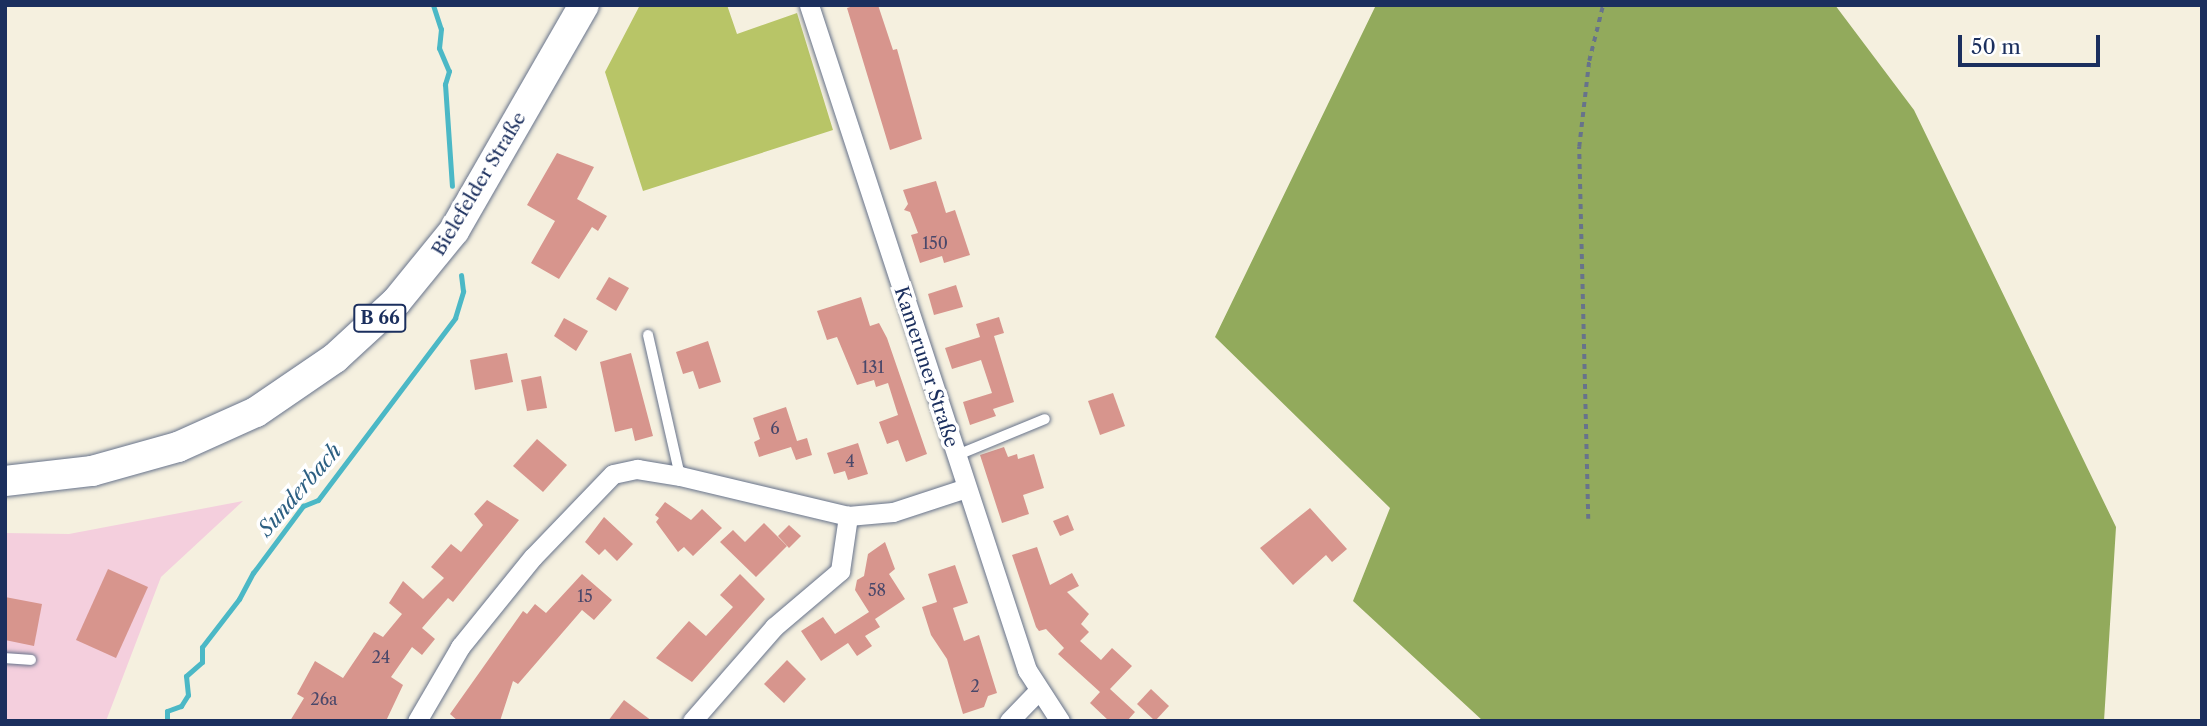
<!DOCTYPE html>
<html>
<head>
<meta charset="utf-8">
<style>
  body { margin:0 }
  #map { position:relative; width:2207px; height:726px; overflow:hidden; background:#f5f0df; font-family:"Libre Caslon Text",serif }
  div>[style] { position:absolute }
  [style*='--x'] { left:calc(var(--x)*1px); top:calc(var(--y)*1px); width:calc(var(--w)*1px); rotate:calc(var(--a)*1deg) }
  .built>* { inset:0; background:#f4cfdd }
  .green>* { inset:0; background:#b8c567 }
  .forest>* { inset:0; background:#92aa5c }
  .stream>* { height:5px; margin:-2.5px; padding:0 2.5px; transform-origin:2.5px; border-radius:2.5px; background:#4bb8c6 }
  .building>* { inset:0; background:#d7958d }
  .path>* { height:3.5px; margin-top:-1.75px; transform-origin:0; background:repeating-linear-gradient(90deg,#67738b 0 5px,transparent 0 10px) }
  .roads { filter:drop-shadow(0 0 2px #67738b) drop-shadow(0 0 2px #67738b) }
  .lane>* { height:10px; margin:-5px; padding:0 5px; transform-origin:5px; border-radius:5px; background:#fff }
  .street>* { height:19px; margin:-9.5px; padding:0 9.5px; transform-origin:9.5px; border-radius:9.5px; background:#fff }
  .primary>* { height:30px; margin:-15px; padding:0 15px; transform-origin:15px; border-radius:15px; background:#fff }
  span { translate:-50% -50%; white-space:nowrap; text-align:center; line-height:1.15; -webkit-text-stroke:7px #fff; paint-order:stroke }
  .number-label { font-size:16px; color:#4a486a }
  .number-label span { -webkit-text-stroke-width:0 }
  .shield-label span { padding:2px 5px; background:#fff; border:2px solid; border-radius:5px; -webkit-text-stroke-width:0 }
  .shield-label { font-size:18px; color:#1b2f5e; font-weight:700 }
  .street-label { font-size:19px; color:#1b2f5e }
  .water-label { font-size:21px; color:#2c5f82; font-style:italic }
  .frame { position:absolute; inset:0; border:7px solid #1b2f5e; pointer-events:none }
  .scale { position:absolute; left:1958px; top:35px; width:142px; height:32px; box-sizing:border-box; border:4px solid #1b2f5e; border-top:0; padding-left:9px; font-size:21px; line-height:24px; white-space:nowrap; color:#1b2f5e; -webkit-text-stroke:5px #fff; paint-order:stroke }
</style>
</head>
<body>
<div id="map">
  <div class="built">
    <div style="clip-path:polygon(243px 501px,161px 577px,106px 721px,5px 721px,5px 533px,69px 534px)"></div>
  </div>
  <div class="green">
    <div style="clip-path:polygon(640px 5px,727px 5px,737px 34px,797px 13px,833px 130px,643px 191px,605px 72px)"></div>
  </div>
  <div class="forest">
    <div style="clip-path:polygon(1376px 5px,1835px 5px,1914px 110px,2116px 527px,2104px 721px,1483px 721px,1353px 601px,1390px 508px,1215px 337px)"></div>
  </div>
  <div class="stream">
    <div style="--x:433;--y:5;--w:25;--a:72"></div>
    <div style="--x:441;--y:29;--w:19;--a:96"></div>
    <div style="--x:439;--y:48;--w:25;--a:67"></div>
    <div style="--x:449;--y:71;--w:14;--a:107"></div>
    <div style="--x:445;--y:84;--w:102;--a:86.1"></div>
    <div style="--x:167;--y:721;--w:10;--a:-90"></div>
    <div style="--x:167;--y:711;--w:15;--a:-20"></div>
    <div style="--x:181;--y:706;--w:13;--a:-58"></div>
    <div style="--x:188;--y:695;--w:19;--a:-96"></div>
    <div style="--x:186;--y:676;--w:21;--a:-41"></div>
    <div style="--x:202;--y:662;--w:15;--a:-90"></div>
    <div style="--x:202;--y:647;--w:61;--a:-52.4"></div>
    <div style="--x:239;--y:599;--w:30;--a:-62"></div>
    <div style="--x:253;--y:573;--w:84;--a:-53.3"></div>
    <div style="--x:303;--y:506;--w:16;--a:-22"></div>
    <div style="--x:318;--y:500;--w:228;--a:-53"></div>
    <div style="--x:455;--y:318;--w:28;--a:-73"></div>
    <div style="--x:463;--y:291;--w:16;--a:-97"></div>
  </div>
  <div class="building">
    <div style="clip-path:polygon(857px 5px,878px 5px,893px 50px,897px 49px,922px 139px,890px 150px,847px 8px)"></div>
    <div style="clip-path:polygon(557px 153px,594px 167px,577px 199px,607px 216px,598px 231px,592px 227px,559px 279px,531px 263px,555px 221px,527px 205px)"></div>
    <div style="clip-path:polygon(936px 181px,946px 213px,955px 210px,970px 255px,944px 263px,942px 256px,920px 263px,911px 235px,918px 233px,910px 212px,904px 210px,908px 204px,903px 190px)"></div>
    <div style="clip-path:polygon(609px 277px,629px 288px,616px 311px,596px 299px)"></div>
    <div style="clip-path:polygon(956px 285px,963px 307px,934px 315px,928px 294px)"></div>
    <div style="clip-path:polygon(861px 297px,870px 326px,879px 323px,887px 338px,927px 454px,906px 462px,898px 440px,887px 444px,879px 422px,898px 415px,888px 383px,876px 387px,874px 380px,857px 385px,837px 337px,827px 340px,817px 311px)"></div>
    <div style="clip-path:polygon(999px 317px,1004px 333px,994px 336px,1014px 402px,993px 409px,996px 416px,970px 425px,963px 402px,992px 393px,981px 360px,952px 369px,945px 348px,980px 337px,976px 324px)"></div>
    <div style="clip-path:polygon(564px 318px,588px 331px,576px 351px,554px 336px)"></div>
    <div style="clip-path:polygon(708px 341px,721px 382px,699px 389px,693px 371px,683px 374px,676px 352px)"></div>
    <div style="clip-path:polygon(507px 353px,513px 382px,475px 390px,470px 360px)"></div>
    <div style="clip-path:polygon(631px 353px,653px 436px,635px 441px,632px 428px,615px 432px,600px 362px)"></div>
    <div style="clip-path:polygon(541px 376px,547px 408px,527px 411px,521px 380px)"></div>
    <div style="clip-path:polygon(1113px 393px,1125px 426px,1100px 435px,1088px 401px)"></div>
    <div style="clip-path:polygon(786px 407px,797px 441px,807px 438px,812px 455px,796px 460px,791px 447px,759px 457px,754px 442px,760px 439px,753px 418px)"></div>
    <div style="clip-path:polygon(537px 439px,567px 465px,543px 492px,513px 466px)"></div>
    <div style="clip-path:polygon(858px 443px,868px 474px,848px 480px,845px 471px,834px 474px,827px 453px)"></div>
    <div style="clip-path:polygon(1004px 447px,1008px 457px,1017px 454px,1018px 459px,1034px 454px,1044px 488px,1023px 495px,1029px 514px,1002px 523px,980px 455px)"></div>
    <div style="clip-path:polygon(487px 500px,519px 520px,453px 602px,448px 598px,422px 628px,435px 639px,422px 655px,412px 647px,391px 677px,403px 685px,386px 721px,290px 721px,304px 698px,297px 694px,315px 661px,343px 678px,374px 632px,383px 637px,402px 614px,389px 603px,403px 581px,423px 599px,444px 578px,431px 567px,451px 544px,461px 552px,483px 525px,474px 514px)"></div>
    <div style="clip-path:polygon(665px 502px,691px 520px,702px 509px,722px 528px,693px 556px,684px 547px,678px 552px,656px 522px,659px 518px,655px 515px)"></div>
    <div style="clip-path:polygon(1310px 508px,1347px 549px,1332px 562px,1326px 555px,1293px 585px,1260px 548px)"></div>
    <div style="clip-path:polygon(1068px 515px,1074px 530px,1060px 536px,1053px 521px)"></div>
    <div style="clip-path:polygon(604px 517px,633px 544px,617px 561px,605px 549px,599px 555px,585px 542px)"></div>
    <div style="clip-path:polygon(764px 523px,787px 546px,756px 577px,720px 542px,733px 530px,745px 542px)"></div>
    <div style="clip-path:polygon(789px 525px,801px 536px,789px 548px,778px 536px)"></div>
    <div style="clip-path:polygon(885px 542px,895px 569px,889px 574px,905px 599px,875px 619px,880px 627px,865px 636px,872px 646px,857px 656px,848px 643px,821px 661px,801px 631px,823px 617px,835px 634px,869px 612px,855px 590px,857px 580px,864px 576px,868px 554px)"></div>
    <div style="clip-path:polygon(1037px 547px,1050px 585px,1072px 573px,1079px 586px,1067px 592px,1089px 614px,1081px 624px,1089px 632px,1080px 641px,1101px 660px,1112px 648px,1132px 666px,1110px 689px,1135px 712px,1127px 721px,1109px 721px,1090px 703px,1100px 692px,1058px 654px,1064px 648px,1046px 629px,1039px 631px,1036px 627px,1012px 555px)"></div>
    <div style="clip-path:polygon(955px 565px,968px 603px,953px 608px,964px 641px,979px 635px,997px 693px,988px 696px,984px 707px,963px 714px,947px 659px,931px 635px,922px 607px,937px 602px,928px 574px)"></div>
    <div style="clip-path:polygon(108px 569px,148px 587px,116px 658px,76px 640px)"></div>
    <div style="clip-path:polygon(582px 574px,612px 600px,594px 620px,582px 610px,518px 684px,513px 681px,500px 721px,458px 721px,450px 714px,523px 611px,527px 614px,535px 604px,546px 613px)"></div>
    <div style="clip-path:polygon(740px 574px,765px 599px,692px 682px,656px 658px,689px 621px,706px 636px,733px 607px,720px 595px)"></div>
    <div style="clip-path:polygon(5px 597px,42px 604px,34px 646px,5px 640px)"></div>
    <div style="clip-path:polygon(787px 660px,806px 679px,784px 703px,764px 684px)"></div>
    <div style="clip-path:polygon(1151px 689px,1169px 706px,1155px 721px,1137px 704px)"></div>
    <div style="clip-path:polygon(624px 700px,652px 721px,608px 721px)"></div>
  </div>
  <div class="path">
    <div style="--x:1588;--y:519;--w:372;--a:-91.4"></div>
    <div style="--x:1579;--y:147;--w:87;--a:-83.4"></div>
    <div style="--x:1589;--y:61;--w:58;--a:-76"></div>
  </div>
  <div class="roads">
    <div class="lane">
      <div style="--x:648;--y:335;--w:145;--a:77.2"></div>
      <div style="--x:955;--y:456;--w:97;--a:-22.3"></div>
      <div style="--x:5;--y:658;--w:26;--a:4"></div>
    </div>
    <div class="street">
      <div style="--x:809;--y:5;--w:700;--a:71.85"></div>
      <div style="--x:1027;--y:670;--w:61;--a:57.1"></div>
      <div style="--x:417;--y:721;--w:86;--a:-59.8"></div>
      <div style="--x:460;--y:647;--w:116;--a:-51"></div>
      <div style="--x:533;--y:557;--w:115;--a:-46.1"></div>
      <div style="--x:613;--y:474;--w:25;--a:-12"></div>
      <div style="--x:637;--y:469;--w:44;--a:9.2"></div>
      <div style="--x:680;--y:476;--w:173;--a:13.4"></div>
      <div style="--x:848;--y:516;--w:45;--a:-5.1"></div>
      <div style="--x:893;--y:512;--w:77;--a:-18.2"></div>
      <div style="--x:692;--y:721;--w:125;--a:-48.9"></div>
      <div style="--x:774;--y:627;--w:87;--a:-40.3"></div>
      <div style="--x:840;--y:571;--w:56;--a:-81.7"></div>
      <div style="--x:1009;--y:721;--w:42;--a:-46"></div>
    </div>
    <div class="primary">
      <div style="--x:5;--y:481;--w:88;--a:-6.6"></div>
      <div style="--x:92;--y:471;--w:89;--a:-15.6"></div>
      <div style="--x:178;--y:447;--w:85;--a:-24.2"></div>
      <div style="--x:256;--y:412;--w:96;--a:-34.4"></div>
      <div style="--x:335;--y:358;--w:83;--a:-42.6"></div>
      <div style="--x:396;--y:302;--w:92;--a:-50.8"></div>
      <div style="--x:454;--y:231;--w:261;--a:-60.1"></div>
    </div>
  </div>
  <div class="number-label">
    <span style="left:935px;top:243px">150</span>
    <span style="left:873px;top:367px">131</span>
    <span style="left:775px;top:428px">6</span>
    <span style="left:850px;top:461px">4</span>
    <span style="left:877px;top:590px">58</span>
    <span style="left:585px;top:596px">15</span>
    <span style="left:381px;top:657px">24</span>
    <span style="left:975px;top:686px">2</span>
    <span style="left:324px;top:699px">26a</span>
  </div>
  <div class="shield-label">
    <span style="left:380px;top:318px">B 66</span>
  </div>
  <div class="street-label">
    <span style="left:479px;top:184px;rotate:-59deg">Bielefelder Straße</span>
    <span style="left:926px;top:367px;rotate:72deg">Kameruner Straße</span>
  </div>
  <div class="water-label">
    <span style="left:300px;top:490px;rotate:-49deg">Sunderbach</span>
  </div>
  <div class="frame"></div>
  <div class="scale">50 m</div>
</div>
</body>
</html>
